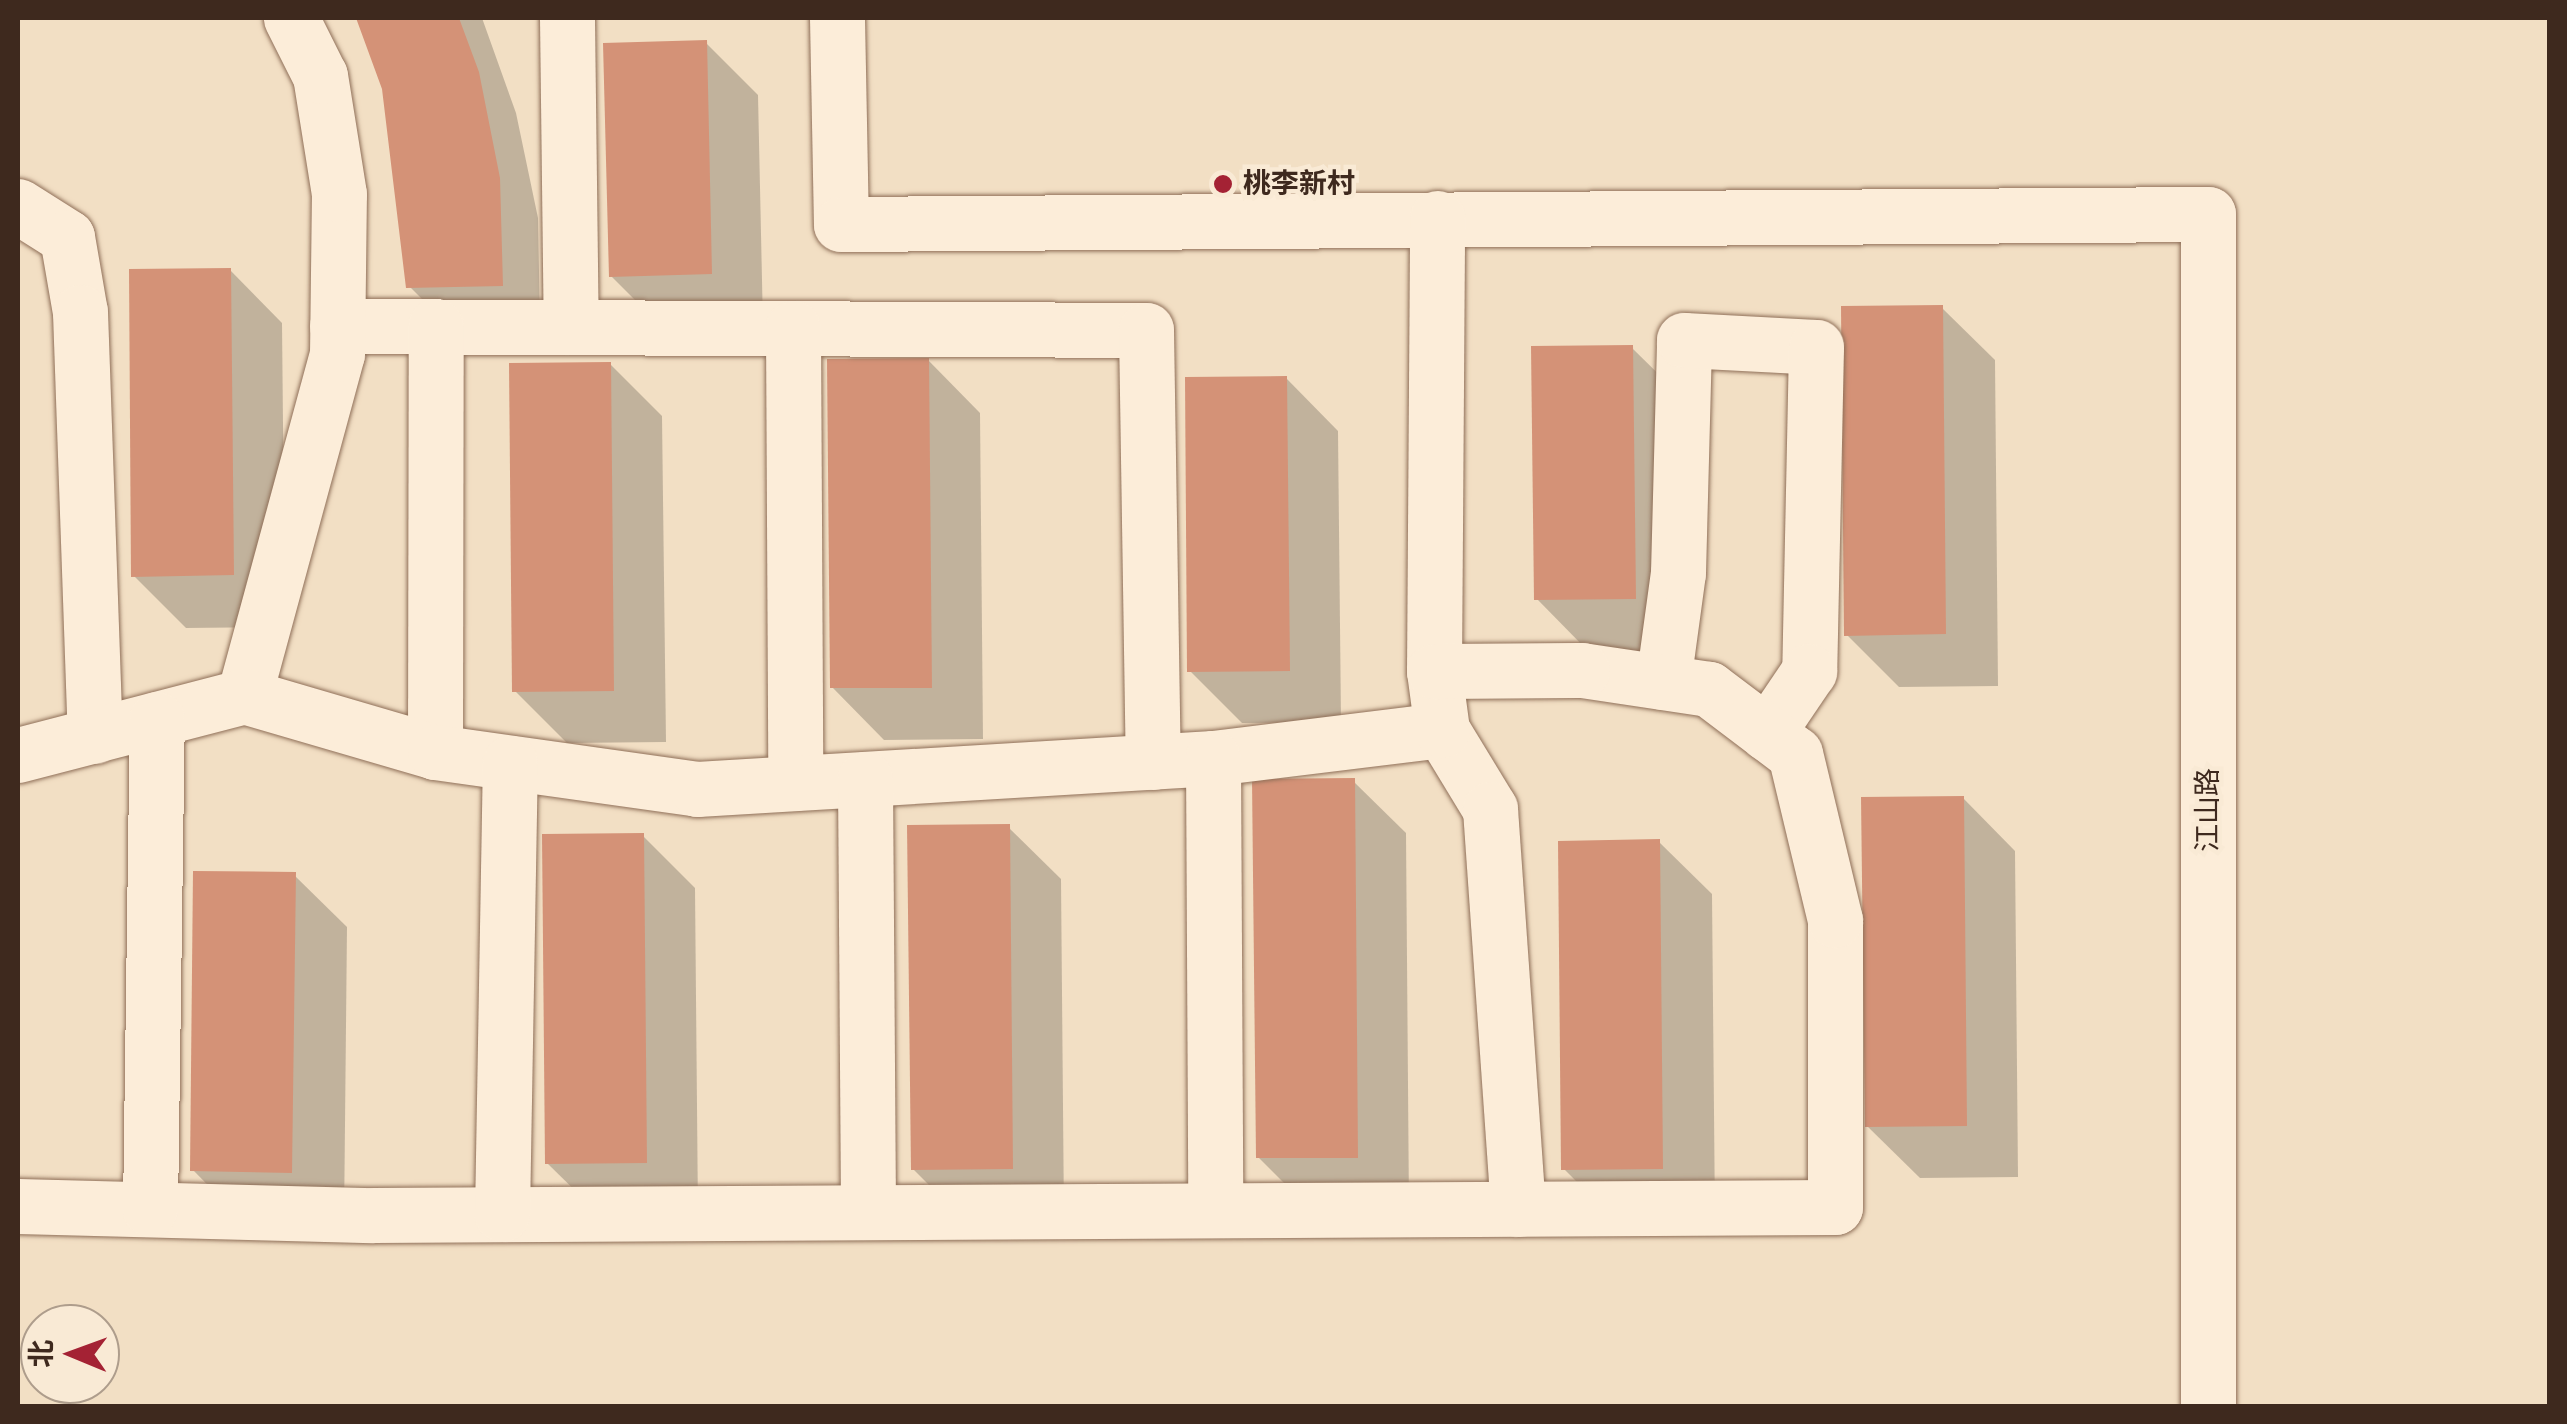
<!DOCTYPE html>
<html>
<head>
<meta charset="utf-8">
<style>
  body { margin:0 }
  #map { position:relative; width:2567px; height:1424px; overflow:hidden; background:#f2dfc4; font-family:"Times New Roman","Noto Sans SC",serif }
  div>[style] { position:absolute }
  [style*='--x'] { left:calc(var(--x)*1px); top:calc(var(--y)*1px); width:calc(var(--w)*1px); rotate:calc(var(--a)*1deg) }
  .shadow>* { inset:0; background:#0003 }
  .building>* { inset:0; background:#d49277 }
  .roads { filter:drop-shadow(0 0 2px #8f6f58) drop-shadow(0 0 2px #8f6f58) }
  .minor>* { height:55px; margin:-27.5px; padding:0 27.5px; transform-origin:27.5px; border-radius:27.5px; background:#fcedd9 }
  .dots>* { width:28px; height:28px; translate:-50% -50%; box-sizing:border-box; border:5px solid #f9ead5; border-radius:50% }
  span { translate:-50% -50%; white-space:nowrap; text-align:center; line-height:1.15; -webkit-text-stroke:9px #f9ead5; paint-order:stroke }
  .poi-label { font-size:28px; color:#3e291e; font-weight:700 }
  .left { translate:0 -50%; text-align:left }
  .street-label { font-size:28px; color:#3e291e }
  .frame { position:absolute; inset:0; border:20px solid #3e291e; pointer-events:none }
  .north { position:absolute; left:20px; top:1304px; width:100px; height:100px; box-sizing:border-box; background:#f9ead5; border:2px solid #ae9d8c; border-radius:50%; rotate:271deg; font-size:28px; font-weight:700; line-height:40px; text-align:center; color:#3e291e }
  .north::after { content:''; display:block; margin:auto; width:35px; height:45px; background:#a42234; clip-path:polygon(50% 0,100% 100%,50% 72%,0 100%) }
</style>
</head>
<body>
<div id="map">
  <div class="shadow">
    <div style="clip-path:polygon(358px 18px,482px 18px,516px 113px,538px 218px,540px 324px,448px 325px,409px 286px,385px 88px)"></div>
    <div style="clip-path:polygon(706px 43px,758px 95px,763px 326px,663px 328px,611px 276px)"></div>
    <div style="clip-path:polygon(230px 270px,282px 323px,285px 627px,186px 628px,134px 576px)"></div>
    <div style="clip-path:polygon(1942px 308px,1995px 360px,1998px 686px,1899px 687px,1847px 635px)"></div>
    <div style="clip-path:polygon(1632px 348px,1685px 400px,1688px 650px,1589px 652px,1537px 599px)"></div>
    <div style="clip-path:polygon(928px 360px,980px 413px,983px 739px,884px 740px,832px 687px)"></div>
    <div style="clip-path:polygon(610px 364px,662px 416px,666px 742px,567px 743px,515px 691px)"></div>
    <div style="clip-path:polygon(1286px 378px,1338px 431px,1341px 722px,1242px 723px,1190px 671px)"></div>
    <div style="clip-path:polygon(1353px 781px,1406px 833px,1409px 1209px,1311px 1210px,1258px 1157px)"></div>
    <div style="clip-path:polygon(1963px 798px,2015px 851px,2018px 1177px,1920px 1178px,1867px 1126px)"></div>
    <div style="clip-path:polygon(1008px 827px,1061px 879px,1064px 1220px,966px 1222px,913px 1169px)"></div>
    <div style="clip-path:polygon(643px 836px,695px 888px,698px 1214px,600px 1215px,547px 1163px)"></div>
    <div style="clip-path:polygon(1659px 842px,1712px 894px,1715px 1220px,1616px 1221px,1564px 1169px)"></div>
    <div style="clip-path:polygon(294px 875px,347px 927px,344px 1224px,245px 1223px,193px 1170px)"></div>
  </div>
  <div class="building">
    <div style="clip-path:polygon(356px 18px,459px 18px,479px 72px,500px 178px,503px 286px,406px 288px,382px 89px)"></div>
    <div style="clip-path:polygon(707px 40px,712px 274px,609px 277px,603px 43px)"></div>
    <div style="clip-path:polygon(231px 268px,234px 575px,131px 577px,129px 269px)"></div>
    <div style="clip-path:polygon(1943px 305px,1946px 634px,1844px 636px,1841px 306px)"></div>
    <div style="clip-path:polygon(1633px 345px,1636px 599px,1534px 600px,1531px 346px)"></div>
    <div style="clip-path:polygon(929px 358px,932px 688px,830px 688px,827px 359px)"></div>
    <div style="clip-path:polygon(611px 362px,614px 691px,512px 692px,509px 363px)"></div>
    <div style="clip-path:polygon(1287px 376px,1290px 671px,1187px 672px,1185px 377px)"></div>
    <div style="clip-path:polygon(1355px 778px,1358px 1158px,1256px 1158px,1252px 779px)"></div>
    <div style="clip-path:polygon(1964px 796px,1967px 1126px,1865px 1127px,1861px 797px)"></div>
    <div style="clip-path:polygon(1010px 824px,1013px 1169px,911px 1170px,907px 825px)"></div>
    <div style="clip-path:polygon(644px 833px,647px 1163px,545px 1164px,542px 834px)"></div>
    <div style="clip-path:polygon(1660px 839px,1663px 1169px,1561px 1170px,1558px 841px)"></div>
    <div style="clip-path:polygon(193px 871px,296px 872px,292px 1173px,190px 1171px)"></div>
  </div>
  <div class="roads">
    <div class="minor">
      <div style="--x:567;--y:18;--w:309;--a:89.3"></div>
      <div style="--x:837;--y:18;--w:206;--a:88.9"></div>
      <div style="--x:841;--y:224;--w:1367;--a:-0.42"></div>
      <div style="--x:2208;--y:214;--w:1192;--a:90"></div>
      <div style="--x:18;--y:206;--w:58;--a:32.3"></div>
      <div style="--x:67;--y:237;--w:76;--a:80.2"></div>
      <div style="--x:80;--y:312;--w:424;--a:88"></div>
      <div style="--x:337;--y:326;--w:809;--a:0.28"></div>
      <div style="--x:1146;--y:330;--w:432;--a:89.1"></div>
      <div style="--x:793;--y:328;--w:455;--a:89.7"></div>
      <div style="--x:1663;--y:682;--w:110;--a:-82.2"></div>
      <div style="--x:1678;--y:573;--w:233;--a:-88.5"></div>
      <div style="--x:1684;--y:340;--w:132;--a:3"></div>
      <div style="--x:1816;--y:347;--w:324;--a:91.2"></div>
      <div style="--x:1809;--y:671;--w:75;--a:124.1"></div>
      <div style="--x:244;--y:696;--w:354;--a:-74.8"></div>
      <div style="--x:337;--y:354;--w:160;--a:-89.3"></div>
      <div style="--x:339;--y:194;--w:120;--a:-99.1"></div>
      <div style="--x:320;--y:76;--w:65;--a:-116.6"></div>
      <div style="--x:1442;--y:730;--w:92;--a:58.7"></div>
      <div style="--x:1490;--y:809;--w:401;--a:86"></div>
      <div style="--x:435;--y:752;--w:426;--a:-89.9"></div>
      <div style="--x:18;--y:755;--w:234;--a:-14.6"></div>
      <div style="--x:244;--y:696;--w:199;--a:16.3"></div>
      <div style="--x:435;--y:752;--w:265;--a:8"></div>
      <div style="--x:697;--y:789;--w:517;--a:-3.44"></div>
      <div style="--x:1213;--y:758;--w:231;--a:-7"></div>
      <div style="--x:1442;--y:730;--w:60;--a:-97.7"></div>
      <div style="--x:1434;--y:671;--w:453;--a:-89.6"></div>
      <div style="--x:1213;--y:758;--w:452;--a:89.7"></div>
      <div style="--x:865;--y:779;--w:433;--a:89.6"></div>
      <div style="--x:18;--y:1206;--w:355;--a:1.5"></div>
      <div style="--x:373;--y:1215;--w:1462;--a:-0.31"></div>
      <div style="--x:1835;--y:1207;--w:287;--a:-90"></div>
      <div style="--x:1835;--y:920;--w:171;--a:-103.5"></div>
      <div style="--x:1795;--y:754;--w:108;--a:-142.9"></div>
      <div style="--x:1709;--y:689;--w:128;--a:-171.5"></div>
      <div style="--x:1582;--y:670;--w:148;--a:179.6"></div>
      <div style="--x:150;--y:1209;--w:490;--a:-89.2"></div>
      <div style="--x:502;--y:1214;--w:451;--a:-89"></div>
    </div>
  </div>
  <div class="dots">
    <div style="left:1223px;top:184px;background:#a42234"></div>
  </div>
  <div class="poi-label">
    <span class="left" style="left:1243px;top:184px">桃李新村</span>
  </div>
  <div class="street-label">
    <span style="left:2208px;top:810px;rotate:-90deg">江山路</span>
  </div>
  <div class="frame"></div>
  <div class="north">北</div>
</div>
</body>
</html>
